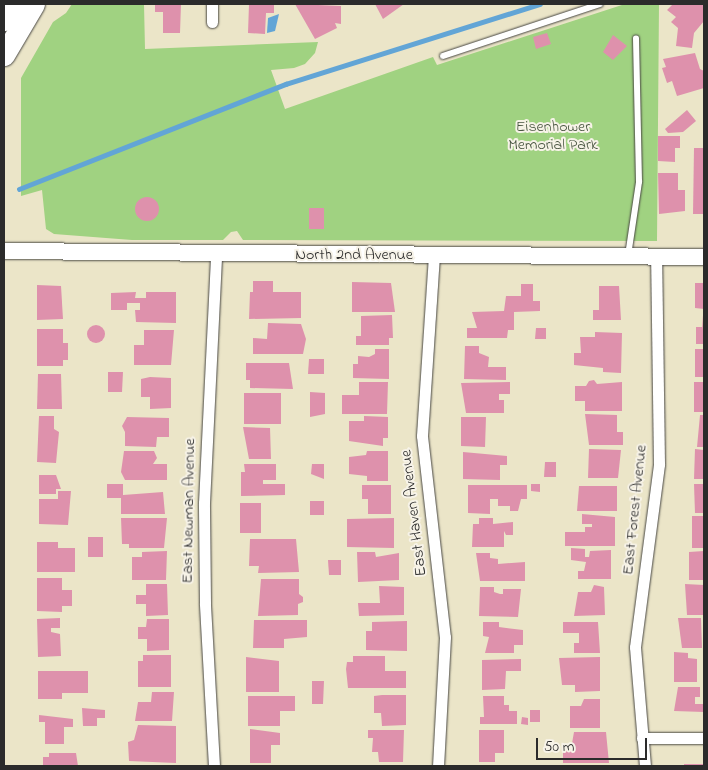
<!DOCTYPE html>
<html>
<head>
<meta charset="utf-8">
<style>
  body { margin:0 }
  #map { position:relative; width:708px; height:770px; overflow:hidden; background:#ebe5c8; font-family:"Indie Flower",sans-serif }
  div>[style] { position:absolute }
  [style*='--x'] { left:calc(var(--x)*1px); top:calc(var(--y)*1px); width:calc(var(--w)*1px); rotate:calc(var(--a)*1deg) }
  .green>* { inset:0; background:#a0d281 }
  .water>* { inset:0; background:#62a5d6 }
  .stream>* { height:4.5px; margin:-2.25px; padding:0 2.25px; transform-origin:2.25px; border-radius:2.25px; background:#62a5d6 }
  .building>* { inset:0; background:#de91ac }
  .round { border-radius:50% }
  .roads { filter:drop-shadow(0 0 1px #484743) drop-shadow(0 0 1px #484743) }
  .lane>* { height:5.5px; margin:-2.75px; padding:0 2.75px; transform-origin:2.75px; border-radius:2.75px; background:#fff }
  .street>* { height:11px; margin:-5.5px; padding:0 5.5px; transform-origin:5.5px; border-radius:5.5px; background:#fff }
  .secondary>* { height:16px; margin:-8px; padding:0 8px; transform-origin:8px; border-radius:8px; background:#fff }
  .highway>* { height:21px; margin:-10.5px; padding:0 10.5px; transform-origin:10.5px; border-radius:10.5px; background:#fff }
  span { translate:-50% -50%; white-space:nowrap; text-align:center; line-height:1.15; -webkit-text-stroke:4px #f7f3e8; paint-order:stroke }
  .park-label { font-size:16px; color:#485540 }
  .street-label { font-size:16px; color:#2b2b2b }
  .frame { position:absolute; inset:0; border:5px solid #2b2b2b; pointer-events:none }
  .scale { position:absolute; left:536px; top:738px; width:111px; height:22px; box-sizing:border-box; border:2px solid #2b2b2b; border-top:0; padding-left:6px; font-size:15px; line-height:18px; white-space:nowrap; color:#2b2b2b; -webkit-text-stroke:4px #f7f3e8; paint-order:stroke }
</style>
</head>
<body>
<div id="map">
  <div class="green">
    <div style="clip-path:polygon(72px 4px,144px 4px,145px 49px,318px 42px,315px 53px,305px 64px,294px 68px,271px 70px,285px 109px,433px 57px,437px 65px,625px 4px,659px 4px,657px 241px,243px 240px,237px 231px,231px 232px,223px 240px,132px 240px,54px 234px,46px 229px,42px 190px,21px 196px,21px 78px,53px 22px,66px 13px)"></div>
  </div>
  <div class="water">
    <div style="clip-path:polygon(279px 14px,275px 31px,267px 33px,268px 18px)"></div>
  </div>
  <div class="stream">
    <div style="--x:19;--y:189;--w:287;--a:-21.5"></div>
    <div style="--x:286;--y:84;--w:266;--a:-17.5"></div>
  </div>
  <div class="building">
    <div style="clip-path:polygon(155px 4px,181px 4px,180px 33px,163px 33px,163px 12px,155px 12px)"></div>
    <div style="clip-path:polygon(249px 4px,274px 4px,274px 13px,266px 13px,265px 34px,248px 33px)"></div>
    <div style="clip-path:polygon(295px 4px,341px 6px,341px 24px,335px 23px,337px 28px,315px 39px)"></div>
    <div style="clip-path:polygon(375px 4px,404px 4px,383px 19px)"></div>
    <div style="clip-path:polygon(673px 4px,704px 5px,704px 21px,694px 33px,692px 48px,676px 46px,678px 28px,671px 22px,676px 17px,667px 10px)"></div>
    <div style="clip-path:polygon(547px 33px,551px 44px,536px 49px,533px 37px)"></div>
    <div style="clip-path:polygon(613px 35px,627px 46px,613px 60px,603px 52px)"></div>
    <div style="clip-path:polygon(695px 53px,700px 69px,704px 71px,704px 88px,677px 96px,672px 81px,667px 83px,662px 68px,666px 67px,663px 59px)"></div>
    <div style="clip-path:polygon(687px 110px,696px 121px,683px 132px,668px 133px,665px 129px)"></div>
    <div style="clip-path:polygon(658px 136px,680px 136px,680px 148px,675px 148px,675px 162px,658px 161px)"></div>
    <div style="clip-path:polygon(694px 148px,704px 148px,704px 214px,693px 214px)"></div>
    <div style="clip-path:polygon(658px 173px,678px 173px,678px 190px,685px 190px,685px 211px,659px 214px)"></div>
    <div class="round" style="left:135px;top:197px;width:24px;height:24px"></div>
    <div style="clip-path:polygon(309px 208px,324px 208px,324px 229px,309px 229px)"></div>
    <div style="clip-path:polygon(253px 281px,273px 281px,273px 292px,301px 292px,301px 318px,249px 319px,250px 292px,253px 292px)"></div>
    <div style="clip-path:polygon(352px 282px,391px 283px,395px 312px,352px 312px)"></div>
    <div style="clip-path:polygon(695px 283px,704px 283px,704px 309px,695px 308px)"></div>
    <div style="clip-path:polygon(521px 284px,533px 284px,533px 301px,540px 301px,540px 311px,514px 312px,514px 330px,508px 330px,507px 338px,467px 338px,467px 328px,477px 328px,472px 312px,504px 311px,506px 296px,521px 296px)"></div>
    <div style="clip-path:polygon(37px 285px,61px 286px,63px 319px,37px 320px)"></div>
    <div style="clip-path:polygon(599px 286px,619px 286px,621px 320px,593px 320px,593px 310px,599px 310px)"></div>
    <div style="clip-path:polygon(136px 292px,135px 298px,146px 298px,146px 292px,176px 292px,176px 323px,136px 322px,135px 310px,140px 310px,140px 303px,127px 303px,127px 310px,111px 310px,111px 293px)"></div>
    <div style="clip-path:polygon(392px 315px,393px 338px,389px 338px,389px 345px,356px 345px,356px 336px,361px 336px,361px 316px)"></div>
    <div style="clip-path:polygon(702px 315px,704px 344px,696px 344px,696px 327px,702px 327px)"></div>
    <div style="clip-path:polygon(268px 323px,301px 324px,306px 339px,303px 354px,253px 354px,253px 338px,267px 339px)"></div>
    <div class="round" style="left:87px;top:325px;width:18px;height:18px"></div>
    <div style="clip-path:polygon(536px 328px,546px 328px,546px 339px,535px 339px)"></div>
    <div style="clip-path:polygon(37px 329px,63px 329px,63px 343px,68px 343px,68px 360px,63px 360px,63px 366px,37px 366px)"></div>
    <div style="clip-path:polygon(144px 330px,174px 330px,171px 365px,134px 365px,134px 345px,144px 345px)"></div>
    <div style="clip-path:polygon(595px 332px,622px 333px,621px 373px,603px 372px,603px 368px,574px 365px,574px 353px,581px 353px,580px 337px,595px 337px)"></div>
    <div style="clip-path:polygon(465px 346px,479px 346px,479px 353px,489px 357px,488px 367px,506px 367px,506px 380px,464px 379px)"></div>
    <div style="clip-path:polygon(375px 349px,389px 349px,389px 379px,353px 378px,353px 364px,358px 364px,358px 356px,369px 357px,375px 354px)"></div>
    <div style="clip-path:polygon(695px 349px,704px 349px,704px 377px,695px 377px)"></div>
    <div style="clip-path:polygon(309px 359px,324px 359px,324px 374px,308px 374px)"></div>
    <div style="clip-path:polygon(246px 363px,289px 363px,293px 389px,250px 388px,250px 380px,246px 380px)"></div>
    <div style="clip-path:polygon(108px 372px,123px 372px,122px 392px,108px 392px)"></div>
    <div style="clip-path:polygon(38px 374px,61px 374px,62px 409px,37px 409px)"></div>
    <div style="clip-path:polygon(150px 377px,171px 378px,171px 408px,150px 409px,150px 397px,141px 397px,141px 379px)"></div>
    <div style="clip-path:polygon(594px 380px,597px 384px,622px 382px,622px 411px,585px 411px,585px 401px,575px 401px,575px 386px,586px 386px,589px 381px)"></div>
    <div style="clip-path:polygon(359px 382px,388px 382px,387px 414px,342px 414px,342px 395px,359px 395px)"></div>
    <div style="clip-path:polygon(510px 382px,510px 394px,499px 394px,499px 400px,504px 400px,504px 413px,466px 413px,461px 383px)"></div>
    <div style="clip-path:polygon(694px 382px,704px 382px,704px 412px,694px 412px)"></div>
    <div style="clip-path:polygon(310px 392px,325px 393px,325px 414px,310px 417px)"></div>
    <div style="clip-path:polygon(244px 393px,281px 393px,281px 424px,244px 424px)"></div>
    <div style="clip-path:polygon(585px 414px,617px 415px,617px 432px,623px 432px,623px 445px,589px 445px)"></div>
    <div style="clip-path:polygon(700px 415px,704px 415px,704px 447px,697px 447px)"></div>
    <div style="clip-path:polygon(39px 416px,54px 416px,54px 429px,59px 432px,56px 463px,37px 462px)"></div>
    <div style="clip-path:polygon(364px 416px,388px 417px,388px 438px,383px 438px,383px 446px,349px 441px,349px 421px,364px 421px)"></div>
    <div style="clip-path:polygon(127px 417px,169px 418px,169px 437px,157px 437px,156px 447px,125px 446px,125px 432px,122px 426px)"></div>
    <div style="clip-path:polygon(461px 417px,486px 417px,485px 447px,461px 446px)"></div>
    <div style="clip-path:polygon(243px 427px,270px 428px,271px 459px,249px 459px)"></div>
    <div style="clip-path:polygon(589px 449px,621px 450px,618px 478px,588px 478px)"></div>
    <div style="clip-path:polygon(695px 449px,704px 450px,704px 479px,694px 479px)"></div>
    <div style="clip-path:polygon(124px 451px,154px 451px,157px 458px,153px 464px,167px 464px,167px 480px,125px 480px,121px 472px)"></div>
    <div style="clip-path:polygon(367px 451px,388px 451px,388px 481px,367px 481px,367px 476px,349px 474px,349px 457px,366px 455px)"></div>
    <div style="clip-path:polygon(463px 452px,507px 456px,507px 465px,500px 465px,500px 480px,463px 479px)"></div>
    <div style="clip-path:polygon(545px 462px,556px 462px,556px 477px,544px 477px)"></div>
    <div style="clip-path:polygon(244px 464px,276px 464px,276px 480px,263px 480px,263px 484px,285px 484px,285px 495px,241px 496px,241px 472px,245px 472px)"></div>
    <div style="clip-path:polygon(312px 464px,324px 464px,324px 479px,311px 474px)"></div>
    <div style="clip-path:polygon(39px 475px,56px 475px,61px 489px,56px 489px,56px 494px,39px 494px)"></div>
    <div style="clip-path:polygon(107px 484px,123px 484px,123px 495px,163px 492px,165px 514px,121px 514px,121px 498px,107px 498px)"></div>
    <div style="clip-path:polygon(531px 484px,540px 484px,540px 492px,531px 491px)"></div>
    <div style="clip-path:polygon(694px 484px,704px 484px,704px 513px,695px 513px)"></div>
    <div style="clip-path:polygon(362px 485px,391px 485px,391px 514px,368px 514px,368px 499px,362px 499px)"></div>
    <div style="clip-path:polygon(468px 485px,527px 485px,527px 499px,521px 499px,518px 511px,510px 511px,510px 506px,498px 506px,498px 499px,490px 499px,490px 514px,468px 513px)"></div>
    <div style="clip-path:polygon(579px 486px,617px 486px,617px 511px,577px 511px)"></div>
    <div style="clip-path:polygon(58px 491px,71px 491px,68px 525px,39px 524px,39px 499px,58px 499px)"></div>
    <div style="clip-path:polygon(310px 501px,324px 501px,324px 515px,310px 515px)"></div>
    <div style="clip-path:polygon(240px 503px,261px 503px,261px 533px,240px 533px)"></div>
    <div style="clip-path:polygon(582px 514px,615px 517px,615px 546px,565px 546px,565px 532px,585px 532px,585px 527px,592px 527px,592px 524px,582px 524px)"></div>
    <div style="clip-path:polygon(692px 516px,704px 516px,704px 548px,692px 548px)"></div>
    <div style="clip-path:polygon(121px 518px,167px 518px,164px 548px,129px 548px,129px 544px,122px 544px)"></div>
    <div style="clip-path:polygon(394px 518px,394px 548px,347px 547px,347px 519px)"></div>
    <div style="clip-path:polygon(479px 518px,493px 518px,493px 524px,513px 522px,513px 535px,506px 535px,504px 531px,504px 547px,472px 547px,473px 524px,479px 524px)"></div>
    <div style="clip-path:polygon(88px 537px,103px 537px,103px 557px,88px 557px)"></div>
    <div style="clip-path:polygon(250px 539px,296px 539px,299px 572px,258px 573px,259px 566px,249px 566px)"></div>
    <div style="clip-path:polygon(37px 542px,58px 542px,58px 548px,75px 548px,75px 572px,37px 572px)"></div>
    <div style="clip-path:polygon(571px 548px,585px 549px,585px 557px,589px 557px,590px 551px,611px 550px,611px 579px,578px 579px,578px 571px,584px 571px,586px 562px,571px 560px)"></div>
    <div style="clip-path:polygon(167px 551px,166px 580px,132px 580px,132px 557px,142px 557px,142px 552px)"></div>
    <div style="clip-path:polygon(704px 551px,704px 580px,689px 580px,689px 552px)"></div>
    <div style="clip-path:polygon(357px 552px,375px 552px,376px 557px,399px 553px,399px 580px,358px 582px)"></div>
    <div style="clip-path:polygon(476px 553px,490px 553px,490px 558px,498px 559px,498px 564px,525px 562px,525px 581px,480px 581px)"></div>
    <div style="clip-path:polygon(328px 560px,341px 560px,341px 575px,329px 575px)"></div>
    <div style="clip-path:polygon(37px 578px,62px 578px,62px 590px,72px 590px,72px 606px,62px 606px,62px 612px,37px 611px)"></div>
    <div style="clip-path:polygon(261px 579px,299px 579px,299px 594px,303px 597px,303px 602px,298px 604px,298px 615px,258px 616px)"></div>
    <div style="clip-path:polygon(146px 584px,167px 584px,168px 615px,146px 616px,146px 604px,136px 604px,136px 595px,146px 595px)"></div>
    <div style="clip-path:polygon(685px 584px,704px 585px,704px 615px,687px 615px)"></div>
    <div style="clip-path:polygon(594px 585px,604px 587px,605px 615px,574px 616px,578px 592px,591px 592px)"></div>
    <div style="clip-path:polygon(379px 586px,404px 587px,404px 615px,359px 616px,358px 603px,380px 603px)"></div>
    <div style="clip-path:polygon(480px 587px,494px 587px,494px 592px,500px 594px,503px 594px,503px 589px,521px 589px,518px 617px,479px 616px)"></div>
    <div style="clip-path:polygon(60px 618px,60px 628px,51px 628px,51px 632px,60px 634px,61px 656px,38px 657px,37px 619px)"></div>
    <div style="clip-path:polygon(678px 618px,701px 618px,702px 648px,682px 648px)"></div>
    <div style="clip-path:polygon(147px 619px,169px 619px,169px 650px,147px 651px,147px 639px,138px 639px,138px 627px,146px 627px)"></div>
    <div style="clip-path:polygon(254px 620px,307px 620px,307px 637px,284px 639px,284px 648px,253px 648px)"></div>
    <div style="clip-path:polygon(407px 621px,407px 651px,366px 650px,366px 631px,372px 631px,372px 622px)"></div>
    <div style="clip-path:polygon(483px 622px,499px 622px,499px 627px,523px 630px,523px 645px,514px 645px,514px 653px,485px 653px,489px 637px,483px 636px)"></div>
    <div style="clip-path:polygon(563px 622px,598px 622px,600px 653px,574px 653px,574px 643px,579px 643px,579px 633px,563px 633px)"></div>
    <div style="clip-path:polygon(674px 652px,688px 653px,688px 658px,697px 659px,697px 682px,674px 682px)"></div>
    <div style="clip-path:polygon(143px 655px,171px 655px,171px 687px,138px 687px,138px 661px,143px 661px)"></div>
    <div style="clip-path:polygon(353px 656px,385px 656px,385px 671px,406px 671px,406px 688px,348px 688px,346px 669px,347px 662px,353px 662px)"></div>
    <div style="clip-path:polygon(246px 657px,279px 661px,279px 692px,246px 692px)"></div>
    <div style="clip-path:polygon(600px 657px,600px 691px,575px 692px,575px 685px,562px 685px,559px 658px)"></div>
    <div style="clip-path:polygon(521px 659px,521px 671px,506px 671px,505px 689px,482px 690px,482px 660px)"></div>
    <div style="clip-path:polygon(38px 671px,88px 671px,88px 693px,62px 693px,62px 699px,38px 699px)"></div>
    <div style="clip-path:polygon(312px 681px,324px 681px,323px 704px,312px 704px)"></div>
    <div style="clip-path:polygon(678px 687px,700px 687px,700px 697px,695px 697px,695px 704px,704px 704px,704px 712px,674px 711px)"></div>
    <div style="clip-path:polygon(152px 692px,174px 692px,172px 721px,135px 721px,138px 702px,151px 702px)"></div>
    <div style="clip-path:polygon(382px 695px,406px 695px,406px 725px,382px 726px,381px 713px,374px 713px,374px 696px)"></div>
    <div style="clip-path:polygon(248px 696px,295px 696px,295px 711px,280px 711px,280px 726px,248px 726px)"></div>
    <div style="clip-path:polygon(483px 696px,504px 696px,504px 705px,509px 705px,509px 711px,517px 711px,517px 724px,480px 724px,480px 717px,484px 717px)"></div>
    <div style="clip-path:polygon(584px 699px,600px 699px,600px 728px,570px 728px,570px 706px,581px 706px)"></div>
    <div style="clip-path:polygon(82px 708px,105px 710px,105px 718px,97px 718px,97px 726px,83px 726px)"></div>
    <div style="clip-path:polygon(530px 710px,540px 710px,540px 722px,530px 722px)"></div>
    <div style="clip-path:polygon(39px 715px,73px 719px,73px 727px,64px 727px,64px 744px,45px 744px,45px 722px,39px 722px)"></div>
    <div style="clip-path:polygon(522px 717px,528px 718px,528px 725px,521px 724px)"></div>
    <div style="clip-path:polygon(138px 725px,176px 726px,176px 763px,129px 761px,128px 742px,134px 740px)"></div>
    <div style="clip-path:polygon(250px 729px,280px 733px,280px 745px,271px 745px,271px 763px,250px 763px)"></div>
    <div style="clip-path:polygon(368px 730px,404px 730px,403px 762px,379px 762px,378px 752px,372px 752px,373px 738px,368px 738px)"></div>
    <div style="clip-path:polygon(479px 730px,504px 730px,504px 753px,495px 753px,495px 762px,479px 762px)"></div>
    <div style="clip-path:polygon(574px 732px,606px 732px,609px 763px,563px 763px,563px 749px,571px 749px)"></div>
    <div style="clip-path:polygon(49px 753px,76px 753px,78px 766px,43px 766px,43px 757px,49px 757px)"></div>
    <div style="clip-path:polygon(684px 764px,704px 764px,704px 766px,684px 766px)"></div>
  </div>
  <div class="roads">
    <div class="lane">
      <div style="--x:443;--y:56;--w:165;--a:-18.3"></div>
      <div style="--x:628;--y:256;--w:75;--a:-81.5"></div>
      <div style="--x:639;--y:182;--w:143;--a:-91.2"></div>
    </div>
    <div class="street">
      <div style="--x:212;--y:22;--w:18;--a:-90"></div>
      <div style="--x:434;--y:255;--w:181;--a:93.8"></div>
      <div style="--x:422;--y:436;--w:202;--a:83.5"></div>
      <div style="--x:445;--y:637;--w:129;--a:93.1"></div>
      <div style="--x:642;--y:738;--w:62;--a:0"></div>
      <div style="--x:214;--y:766;--w:163;--a:-93.2"></div>
      <div style="--x:205;--y:603;--w:100;--a:-90.6"></div>
      <div style="--x:204;--y:503;--w:248;--a:-87.2"></div>
      <div style="--x:645;--y:766;--w:119;--a:-94.8"></div>
      <div style="--x:635;--y:647;--w:185;--a:-82.5"></div>
      <div style="--x:659;--y:464;--w:207;--a:-90.8"></div>
    </div>
    <div class="secondary">
      <div style="--x:4;--y:251;--w:700;--a:0.49"></div>
    </div>
    <div class="highway">
      <div style="--x:4;--y:20;--w:19;--a:-58"></div>
      <div style="--x:4;--y:55;--w:59;--a:-59.5"></div>
    </div>
  </div>
  <div class="park-label">
    <span style="left:553px;top:136px">Eisenhower<br>Memorial Park</span>
  </div>
  <div class="street-label">
    <span style="left:354px;top:255px">North 2nd Avenue</span>
    <span style="left:635px;top:510px;rotate:-84deg">East Forest Avenue</span>
    <span style="left:189px;top:511px;rotate:-89deg">East Newman Avenue</span>
    <span style="left:414px;top:513px;rotate:-97deg">East Haven Avenue</span>
  </div>
  <div class="frame"></div>
  <div class="scale">50 m</div>
</div>
</body>
</html>
